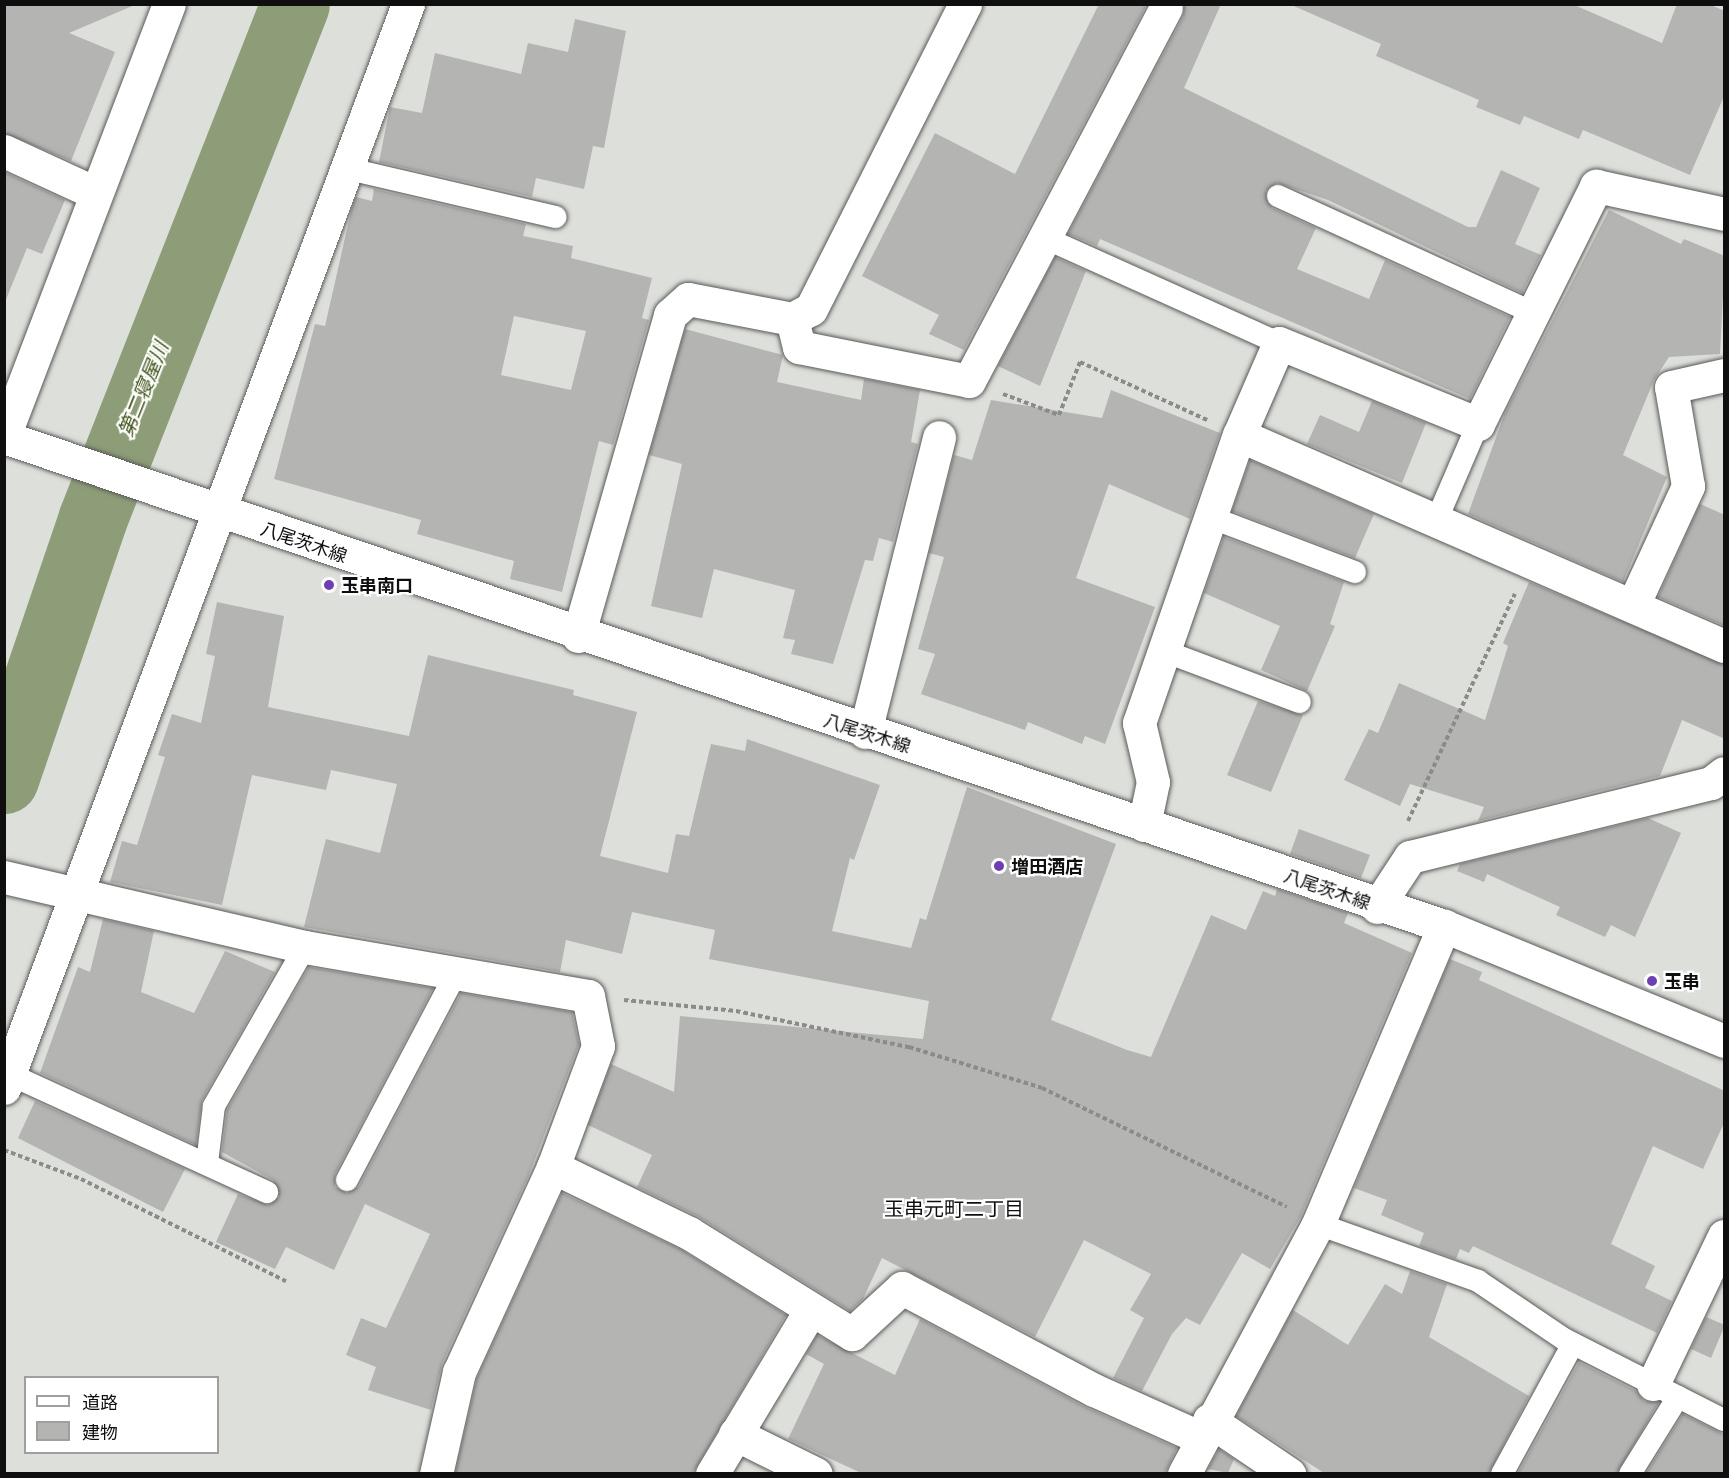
<!DOCTYPE html>
<html>
<head>
<meta charset="utf-8">
<style>
  body { margin:0 }
  #map { position:relative; width:1729px; height:1478px; overflow:hidden; background:#dddfdb; font-family:Lato,"Noto Sans JP",sans-serif }
  div>[style] { position:absolute }
  [style*='--x'] { left:calc(var(--x)*1px); top:calc(var(--y)*1px); width:calc(var(--w)*1px); rotate:calc(var(--a)*1deg) }
  .river>* { height:69px; margin:-34.5px; padding:0 34.5px; transform-origin:34.5px; border-radius:34.5px; background:#8d9d77 }
  .building>* { inset:0; background:#b4b5b2 }
  .path>* { height:4px; margin-top:-2px; transform-origin:0; background:repeating-linear-gradient(90deg,#8b8c8a 0 4.5px,transparent 0 7.5px) }
  .roads { filter:drop-shadow(0 0 2px #595a57) drop-shadow(0 0 2px #595a57) }
  .lane>* { height:22px; margin:-11px; padding:0 11px; transform-origin:11px; border-radius:11px; background:#fff }
  .street>* { height:33px; margin:-16.5px; padding:0 16.5px; transform-origin:16.5px; border-radius:16.5px; background:#fff }
  .primary>* { height:33px; margin:-16.5px; padding:0 16.5px; transform-origin:16.5px; border-radius:16.5px; background:#fff }
  .dots>* { width:16px; height:16px; translate:-50% -50%; box-sizing:border-box; border:3px solid #fff; border-radius:50% }
  span { translate:-50% -50%; white-space:nowrap; text-align:center; line-height:1.15; -webkit-text-stroke:4.5px #fff; paint-order:stroke }
  .street-label { font-size:18px; color:#0e0f0e }
  .poi-label { font-size:18px; color:#0e0f0e; font-weight:700 }
  .left { translate:0 -50%; text-align:left }
  .water-label { font-size:20px; color:#42571c; font-style:italic }
  .neighbourhood-label { font-size:20px; color:#0e0f0e }
  .frame { position:absolute; inset:0; border:6px solid #0e0f0e; pointer-events:none }
  .legend { position:absolute; left:24px; top:1376px; width:195px; height:78px; box-sizing:border-box; background:#fff; border:2px solid #9f9f9f; margin:0; padding:8px 10px; list-style:none; font-size:18px; color:#0e0f0e }
  .legend li { display:flex; align-items:center; gap:12px; height:30px }
  .legend b { width:30px; border:2px solid #9f9f9f }
</style>
</head>
<body>
<div id="map">
  <div class="river">
    <div style="--x:4;--y:779;--w:274;--a:-71.2"></div>
    <div style="--x:92;--y:520;--w:554;--a:-68.52"></div>
  </div>
  <div class="building">
    <div style="clip-path:polygon(4px 4px,137px 4px,69px 33px,115px 52px,71px 161px,4px 133px)"></div>
    <div style="clip-path:polygon(1099px 4px,1147px 4px,964px 350px,929px 334px,939px 315px,862px 276px,935px 133px,1015px 174px)"></div>
    <div style="clip-path:polygon(1184px 4px,1221px 4px,1184px 88px,1468px 227px,1476px 227px,1501px 170px,1540px 188px,1515px 244px,1541px 255px,1522px 293px,1328px 200px,1277px 183px,1266px 191px,1272px 208px,1316px 228px,1297px 269px,1369px 299px,1385px 260px,1510px 317px,1470px 399px,1100px 239px,1097px 246px,1068px 234px,1183px 17px)"></div>
    <div style="clip-path:polygon(1289px 4px,1572px 4px,1662px 43px,1677px 4px,1708px 4px,1725px 11px,1725px 94px,1690px 175px,1583px 130px,1579px 139px,1524px 116px,1520px 125px,1476px 107px,1479px 100px,1376px 56px,1381px 44px)"></div>
    <div style="clip-path:polygon(575px 19px,626px 31px,604px 148px,593px 146px,584px 189px,536px 178px,532px 197px,379px 162px,390px 107px,422px 113px,435px 53px,521px 74px,528px 43px,568px 52px)"></div>
    <div style="clip-path:polygon(4px 172px,65px 200px,42px 254px,27px 248px,5px 302px)"></div>
    <div style="clip-path:polygon(evenodd,374px 189px,526px 224px,523px 236px,573px 246px,571px 258px,652px 278px,642px 318px,649px 320px,613px 445px,599px 441px,562px 592px,510px 579px,514px 561px,417px 534px,421px 520px,274px 479px,315px 324px,325px 326px,352px 207px,356px 197px,372px 201px,374px 189px,514px 316px,586px 331px,571px 390px,501px 375px,514px 316px)"></div>
    <div style="clip-path:polygon(1609px 210px,1681px 244px,1684px 239px,1725px 256px,1720px 354px,1669px 357px,1654px 380px,1623px 455px,1667px 477px,1623px 582px,1468px 514px,1505px 413px)"></div>
    <div style="clip-path:polygon(1055px 257px,1086px 271px,1040px 386px,998px 366px)"></div>
    <div style="clip-path:polygon(685px 329px,783px 355px,777px 382px,861px 400px,864px 379px,920px 390px,911px 442px,918px 444px,893px 542px,879px 538px,873px 561px,865px 560px,833px 664px,791px 654px,795px 640px,783px 638px,795px 590px,714px 569px,702px 618px,651px 606px,682px 464px,649px 455px)"></div>
    <div style="clip-path:polygon(1111px 390px,1220px 433px,1190px 519px,1109px 484px,1076px 578px,1155px 607px,1105px 744px,1085px 736px,1082px 744px,1028px 722px,1025px 730px,921px 694px,935px 654px,918px 649px,944px 557px,929px 553px,954px 455px,972px 460px,991px 400px,1102px 418px)"></div>
    <div style="clip-path:polygon(1372px 401px,1426px 423px,1402px 483px,1307px 444px,1320px 415px,1359px 432px)"></div>
    <div style="clip-path:polygon(1250px 460px,1374px 514px,1355px 558px,1232px 511px)"></div>
    <div style="clip-path:polygon(1700px 504px,1725px 515px,1725px 626px,1658px 597px)"></div>
    <div style="clip-path:polygon(1224px 537px,1344px 582px,1330px 624px,1335px 626px,1307px 691px,1261px 670px,1280px 626px,1204px 593px)"></div>
    <div style="clip-path:polygon(1529px 582px,1725px 664px,1725px 739px,1682px 720px,1660px 776px,1478px 821px,1484px 807px,1410px 784px,1400px 806px,1344px 780px,1369px 729px,1378px 733px,1399px 683px,1485px 720px,1508px 646px,1503px 643px)"></div>
    <div style="clip-path:polygon(217px 602px,284px 616px,268px 707px,409px 736px,428px 655px,574px 690px,573px 695px,637px 712px,600px 856px,668px 873px,676px 834px,689px 836px,711px 744px,745px 751px,747px 739px,880px 785px,854px 860px,850px 858px,832px 931px,911px 948px,920px 918px,926px 920px,967px 787px,1116px 844px,1051px 1020px,1127px 1050px,1151px 1057px,1211px 915px,1246px 930px,1263px 891px,1275px 896px,1277px 889px,1348px 913px,1344px 923px,1412px 953px,1301px 1216px,1270px 1269px,1242px 1253px,1200px 1325px,1186px 1318px,1172px 1334px,1142px 1391px,1113px 1378px,1144px 1318px,1130px 1310px,1151px 1274px,1084px 1240px,1035px 1337px,882px 1258px,863px 1299px,850px 1311px,699px 1217px,637px 1187px,652px 1155px,588px 1125px,611px 1064px,674px 1092px,680px 1016px,923px 1039px,929px 1001px,709px 959px,715px 930px,632px 912px,622px 954px,566px 940px,560px 972px,304px 927px,326px 839px,380px 853px,397px 784px,331px 770px,326px 790px,252px 775px,222px 905px,110px 882px,122px 841px,137px 845px,165px 757px,158px 755px,172px 714px,201px 723px,215px 656px,206px 654px)"></div>
    <div style="clip-path:polygon(1258px 701px,1303px 715px,1271px 792px,1227px 775px)"></div>
    <div style="clip-path:polygon(1648px 818px,1681px 833px,1635px 937px,1611px 925px,1605px 937px,1556px 915px,1560px 907px,1487px 874px,1484px 882px,1457px 871px,1460px 864px)"></div>
    <div style="clip-path:polygon(1299px 829px,1370px 855px,1361px 878px,1290px 854px)"></div>
    <div style="clip-path:polygon(103px 919px,154px 931px,141px 992px,194px 1013px,225px 951px,275px 972px,202px 1100px,196px 1145px,40px 1073px,78px 967px,90px 972px)"></div>
    <div style="clip-path:polygon(1450px 959px,1482px 972px,1479px 980px,1725px 1091px,1725px 1121px,1703px 1169px,1653px 1146px,1611px 1244px,1655px 1266px,1645px 1288px,1672px 1301px,1657px 1333px,1473px 1246px,1469px 1253px,1460px 1249px,1456px 1259px,1419px 1246px,1424px 1233px,1381px 1215px,1387px 1200px,1354px 1188px)"></div>
    <div style="clip-path:polygon(309px 967px,433px 988px,335px 1174px,335px 1187px,347px 1193px,359px 1186px,461px 993px,572px 1012px,579px 1044px,528px 1177px,442px 1364px,431px 1410px,368px 1390px,376px 1367px,346px 1355px,361px 1318px,386px 1328px,430px 1234px,365px 1204px,334px 1270px,286px 1247px,275px 1269px,216px 1242px,238px 1194px,268px 1205px,279px 1197px,273px 1180px,222px 1152px,227px 1110px)"></div>
    <div style="clip-path:polygon(35px 1101px,185px 1169px,163px 1212px,18px 1138px)"></div>
    <div style="clip-path:polygon(562px 1193px,680px 1249px,786px 1315px,693px 1473px,455px 1473px,477px 1378px)"></div>
    <div style="clip-path:polygon(1410px 1271px,1447px 1284px,1429px 1337px,1529px 1396px,1489px 1473px,1324px 1473px,1236px 1416px,1293px 1310px,1348px 1345px,1385px 1284px,1402px 1294px)"></div>
    <div style="clip-path:polygon(1706px 1317px,1725px 1325px,1711px 1358px,1691px 1349px)"></div>
    <div style="clip-path:polygon(920px 1319px,1085px 1407px,1177px 1448px,1165px 1473px,861px 1473px,788px 1439px,824px 1364px,806px 1354px,817px 1335px,895px 1375px)"></div>
    <div style="clip-path:polygon(1579px 1362px,1636px 1391px,1644px 1401px,1659px 1402px,1617px 1473px,1518px 1473px)"></div>
    <div style="clip-path:polygon(1683px 1414px,1725px 1435px,1725px 1473px,1646px 1473px)"></div>
    <div style="clip-path:polygon(1219px 1449px,1234px 1459px,1228px 1473px,1208px 1469px)"></div>
  </div>
  <div class="path">
    <div style="--x:1003;--y:394;--w:60;--a:20.6"></div>
    <div style="--x:1059;--y:415;--w:57;--a:-68.4"></div>
    <div style="--x:1080;--y:362;--w:140;--a:24.5"></div>
    <div style="--x:1408;--y:821;--w:251;--a:-64.8"></div>
    <div style="--x:624;--y:1000;--w:113;--a:5.6"></div>
    <div style="--x:736;--y:1011;--w:177;--a:11.8"></div>
    <div style="--x:909;--y:1047;--w:139;--a:17.1"></div>
    <div style="--x:1042;--y:1088;--w:272;--a:25.9"></div>
    <div style="--x:4;--y:1150;--w:82;--a:20.6"></div>
    <div style="--x:81;--y:1179;--w:229;--a:26.5"></div>
  </div>
  <div class="roads">
    <div class="lane">
      <div style="--x:349;--y:169;--w:212;--a:13.1"></div>
      <div style="--x:1278;--y:196;--w:281;--a:24.6"></div>
      <div style="--x:1045;--y:238;--w:256;--a:24.2"></div>
      <div style="--x:1210;--y:517;--w:155;--a:20.8"></div>
      <div style="--x:1437;--y:519;--w:103;--a:-66.7"></div>
      <div style="--x:1164;--y:651;--w:145;--a:20.6"></div>
      <div style="--x:9;--y:1074;--w:284;--a:24.6"></div>
      <div style="--x:207;--y:1163;--w:57;--a:-83"></div>
      <div style="--x:214;--y:1106;--w:183;--a:-60.2"></div>
      <div style="--x:347;--y:1180;--w:234;--a:-62.2"></div>
      <div style="--x:1318;--y:1224;--w:170;--a:19.6"></div>
      <div style="--x:1478;--y:1281;--w:104;--a:34"></div>
      <div style="--x:1564;--y:1339;--w:179;--a:26.9"></div>
      <div style="--x:1502;--y:1474;--w:148;--a:-61.4"></div>
      <div style="--x:1630;--y:1474;--w:91;--a:-58.1"></div>
    </div>
    <div class="street">
      <div style="--x:4;--y:151;--w:98;--a:24.7"></div>
      <div style="--x:792;--y:319;--w:29;--a:76"></div>
      <div style="--x:799;--y:347;--w:173;--a:11.3"></div>
      <div style="--x:969;--y:381;--w:422;--a:-62.2"></div>
      <div style="--x:1239;--y:435;--w:529;--a:23.51"></div>
      <div style="--x:4;--y:436;--w:462;--a:-69.1"></div>
      <div style="--x:1634;--y:603;--w:129;--a:-65.2"></div>
      <div style="--x:1688;--y:486;--w:100;--a:-99.7"></div>
      <div style="--x:1671;--y:387;--w:54;--a:-12.8"></div>
      <div style="--x:578;--y:636;--w:334;--a:-74"></div>
      <div style="--x:670;--y:315;--w:24;--a:-42"></div>
      <div style="--x:688;--y:299;--w:106;--a:10.9"></div>
      <div style="--x:792;--y:319;--w:21;--a:-28"></div>
      <div style="--x:811;--y:309;--w:342;--a:-63.2"></div>
      <div style="--x:865;--y:732;--w:304;--a:-75.9"></div>
      <div style="--x:1144;--y:825;--w:44;--a:-78.2"></div>
      <div style="--x:1153;--y:782;--w:61;--a:-103.3"></div>
      <div style="--x:1139;--y:723;--w:305;--a:-70.9"></div>
      <div style="--x:1239;--y:435;--w:100;--a:-66.5"></div>
      <div style="--x:1279;--y:343;--w:215;--a:22.1"></div>
      <div style="--x:1478;--y:424;--w:266;--a:-63.6"></div>
      <div style="--x:1596;--y:186;--w:131;--a:12.3"></div>
      <div style="--x:4;--y:877;--w:309;--a:13.1"></div>
      <div style="--x:305;--y:947;--w:287;--a:9.8"></div>
      <div style="--x:588;--y:996;--w:51;--a:78.7"></div>
      <div style="--x:598;--y:1046;--w:129;--a:110.4"></div>
      <div style="--x:553;--y:1167;--w:226;--a:114.6"></div>
      <div style="--x:459;--y:1372;--w:105;--a:102.7"></div>
      <div style="--x:1377;--y:907;--w:60;--a:-56.6"></div>
      <div style="--x:1410;--y:857;--w:310;--a:-13.8"></div>
      <div style="--x:1711;--y:783;--w:16;--a:-38"></div>
      <div style="--x:4;--y:1088;--w:1157;--a:-69.56"></div>
      <div style="--x:553;--y:1167;--w:151;--a:25.9"></div>
      <div style="--x:689;--y:1233;--w:192;--a:31.8"></div>
      <div style="--x:852;--y:1334;--w:68;--a:-42.6"></div>
      <div style="--x:902;--y:1288;--w:217;--a:28"></div>
      <div style="--x:1094;--y:1390;--w:115;--a:24.1"></div>
      <div style="--x:1653;--y:1384;--w:164;--a:-64.4"></div>
      <div style="--x:1209;--y:1420;--w:97;--a:34"></div>
      <div style="--x:735;--y:1434;--w:90;--a:26.3"></div>
      <div style="--x:712;--y:1474;--w:192;--a:-59"></div>
      <div style="--x:1184;--y:1474;--w:284;--a:-61.8"></div>
      <div style="--x:1318;--y:1224;--w:324;--a:-67.1"></div>
    </div>
    <div class="primary">
      <div style="--x:4;--y:437;--w:1521;--a:18.76"></div>
      <div style="--x:1444;--y:926;--w:303;--a:22.3"></div>
    </div>
  </div>
  <div class="dots">
    <div style="left:329px;top:585px;background:#6f3db4"></div>
    <div style="left:999px;top:866px;background:#6f3db4"></div>
    <div style="left:1652px;top:981px;background:#6f3db4"></div>
  </div>
  <div class="street-label">
    <span style="left:304px;top:542px;rotate:19deg">八尾茨木線</span>
    <span style="left:867px;top:733px;rotate:18deg">八尾茨木線</span>
    <span style="left:1327px;top:889px;rotate:19deg">八尾茨木線</span>
  </div>
  <div class="poi-label">
    <span class="left" style="left:341px;top:585px">玉串南口</span>
    <span class="left" style="left:1011px;top:866px">増田酒店</span>
    <span class="left" style="left:1664px;top:981px">玉串</span>
  </div>
  <div class="water-label">
    <span style="left:143px;top:389px;rotate:-68deg">第二寝屋川</span>
  </div>
  <div class="neighbourhood-label">
    <span style="left:954px;top:1208px">玉串元町二丁目</span>
  </div>
  <div class="frame"></div>
  <ul class="legend">
  <li><b style="height:8px;background:#fff"></b>道路</li>
  <li><b style="height:16px;background:#b4b5b2"></b>建物</li>
  </ul>
</div>
</body>
</html>
